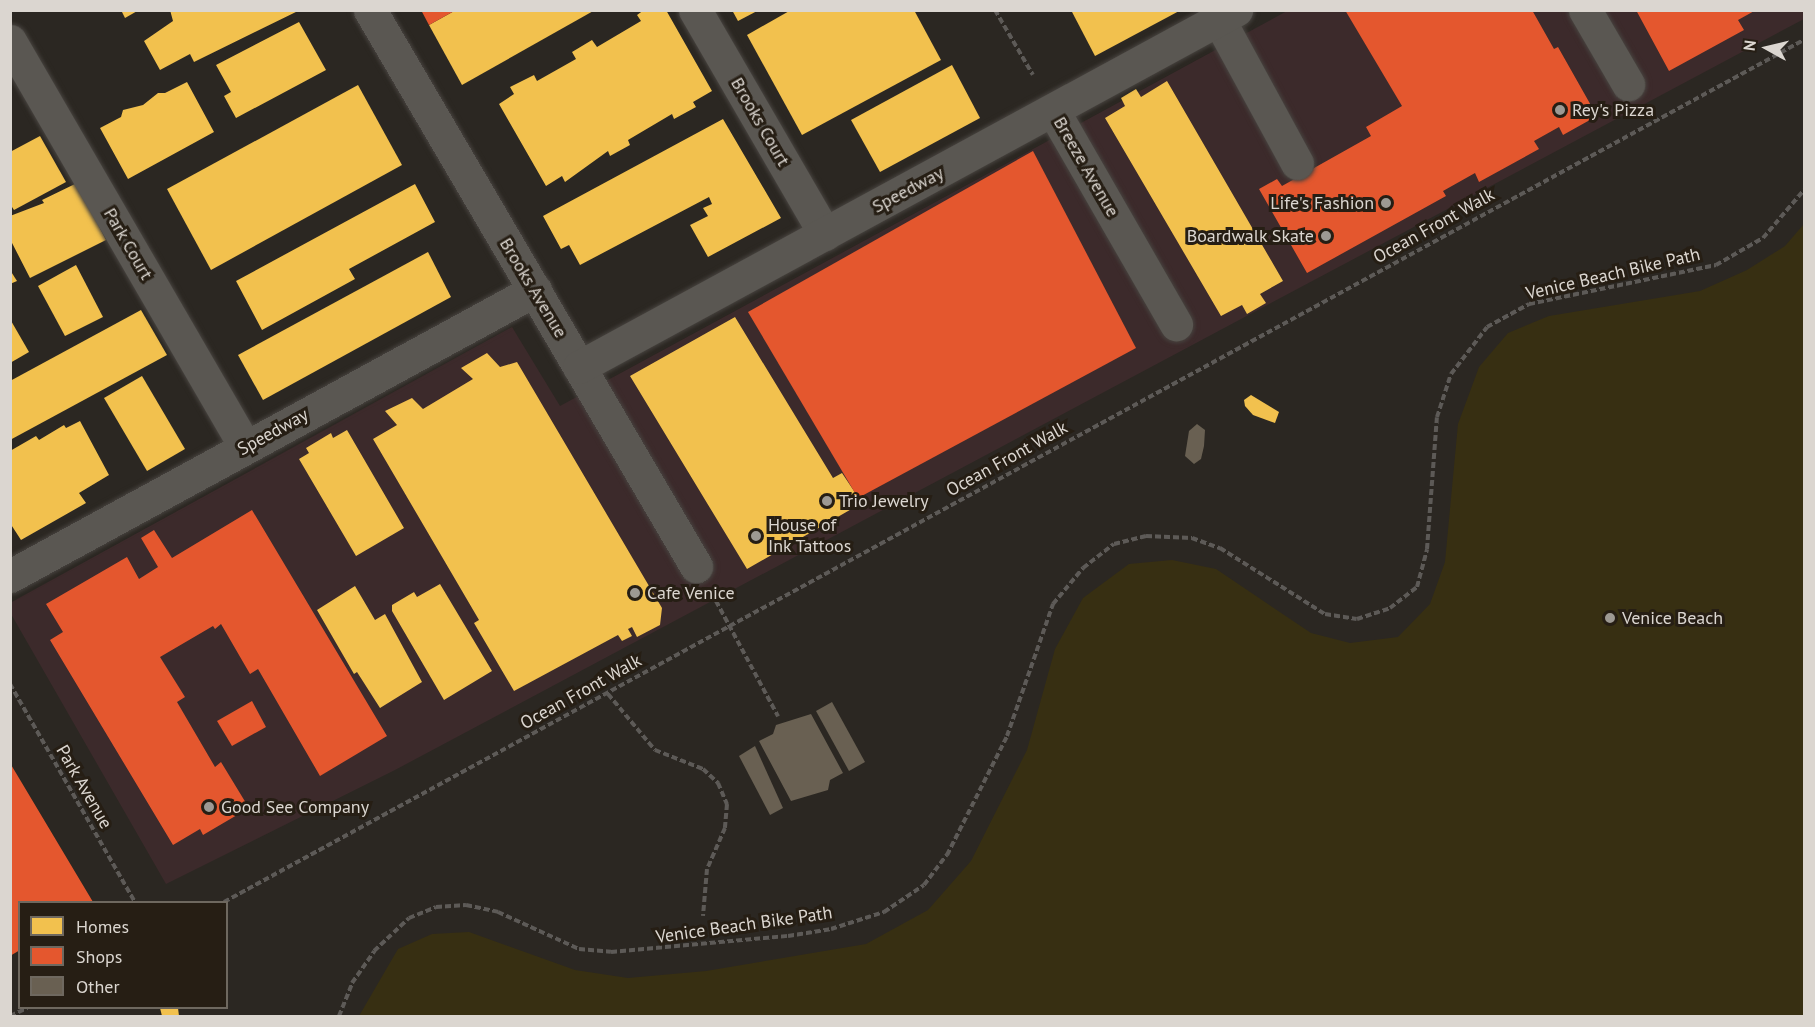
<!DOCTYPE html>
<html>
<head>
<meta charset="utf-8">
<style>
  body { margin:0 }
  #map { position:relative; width:1815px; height:1027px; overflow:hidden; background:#2b2722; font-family:"PT Sans",sans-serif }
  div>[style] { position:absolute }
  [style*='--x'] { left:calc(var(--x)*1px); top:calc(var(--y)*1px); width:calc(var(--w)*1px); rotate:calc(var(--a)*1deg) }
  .commercial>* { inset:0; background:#3c2a2b }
  .sand>* { inset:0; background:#372f12 }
  .homes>* { inset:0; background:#f2c14e }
  .shops>* { inset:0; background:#e4572e }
  .building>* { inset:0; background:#696052 }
  .path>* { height:4px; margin-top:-2px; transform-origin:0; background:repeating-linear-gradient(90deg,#5d5a57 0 6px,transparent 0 9px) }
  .roads { filter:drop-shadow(0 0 2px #47433f) drop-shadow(0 0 2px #47433f) }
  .minor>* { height:33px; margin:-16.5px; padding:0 16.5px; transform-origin:16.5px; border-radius:16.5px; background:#5a5752 }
  .dots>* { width:16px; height:16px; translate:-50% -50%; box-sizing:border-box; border:3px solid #261e14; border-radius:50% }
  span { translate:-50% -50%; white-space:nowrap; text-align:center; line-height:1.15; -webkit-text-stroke:6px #261e14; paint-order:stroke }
  .poi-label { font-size:18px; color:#dbd6d0 }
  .left { translate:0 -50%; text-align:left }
  .right { translate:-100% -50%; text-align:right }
  .street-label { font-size:18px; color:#dbd6d0 }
  .frame { position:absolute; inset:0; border:12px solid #dbd6d0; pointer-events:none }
  .legend { position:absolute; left:18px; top:901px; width:210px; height:108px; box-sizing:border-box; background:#261e14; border:2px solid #6e685f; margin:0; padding:8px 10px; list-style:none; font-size:18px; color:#dbd6d0 }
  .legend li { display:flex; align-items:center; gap:12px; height:30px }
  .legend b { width:30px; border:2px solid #6e685f }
  .north { position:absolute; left:1737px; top:18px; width:60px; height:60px; -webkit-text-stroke:4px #261e14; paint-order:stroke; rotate:278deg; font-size:16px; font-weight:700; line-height:24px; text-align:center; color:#dbd6d0 }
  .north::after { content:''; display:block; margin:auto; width:21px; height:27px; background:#dbd6d0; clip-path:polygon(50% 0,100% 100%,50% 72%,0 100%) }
</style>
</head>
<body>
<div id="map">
  <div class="commercial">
    <div style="clip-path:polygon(1287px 11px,1804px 11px,1804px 19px,395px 770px,166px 884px,11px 614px,10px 603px,512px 327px,560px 406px)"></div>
  </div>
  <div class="sand">
    <div style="clip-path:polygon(1804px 224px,1804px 1016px,359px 1016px,398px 949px,432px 934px,469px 932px,575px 970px,628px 978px,706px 971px,866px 944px,928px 910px,971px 861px,1027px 750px,1055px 649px,1083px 598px,1129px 564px,1172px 560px,1216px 569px,1311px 633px,1350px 643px,1398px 637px,1430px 604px,1445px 562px,1458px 424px,1479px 367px,1508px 333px,1549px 316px,1700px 291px,1747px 270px,1785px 246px)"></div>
  </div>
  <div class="homes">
    <div style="clip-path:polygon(121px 10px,139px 10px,125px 18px)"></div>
    <div style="clip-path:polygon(170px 10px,300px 10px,194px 62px,190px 54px,160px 70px,144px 41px,173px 21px)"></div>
    <div style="clip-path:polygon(456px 10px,595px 10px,462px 85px,429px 25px)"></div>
    <div style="clip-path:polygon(644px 10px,666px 10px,712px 91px,693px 102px,696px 107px,674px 119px,672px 114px,628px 140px,630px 145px,610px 156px,608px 151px,565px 182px,562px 176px,546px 186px,499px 104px,514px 94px,510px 87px,534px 75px,537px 81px,576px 59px,572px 52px,592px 40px,597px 47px,641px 21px,637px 15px)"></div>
    <div style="clip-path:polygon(732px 10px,759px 10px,738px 21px)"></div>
    <div style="clip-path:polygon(791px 10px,914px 10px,941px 60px,802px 135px,747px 35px)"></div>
    <div style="clip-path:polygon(1071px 10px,1181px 10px,1095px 56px)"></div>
    <div style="clip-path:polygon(299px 22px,326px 70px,236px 118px,224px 96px,231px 92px,216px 65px)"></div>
    <div style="clip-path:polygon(952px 65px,980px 118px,880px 172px,851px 120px)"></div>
    <div style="clip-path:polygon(1167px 81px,1283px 281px,1260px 294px,1266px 303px,1247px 314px,1242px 305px,1221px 316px,1105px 118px,1125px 106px,1121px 98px,1136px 89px,1141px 97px)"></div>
    <div style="clip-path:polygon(187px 82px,214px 132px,128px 179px,100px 128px,121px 117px,123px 110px,143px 105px,158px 93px,165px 93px)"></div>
    <div style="clip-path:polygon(358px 85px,402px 165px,211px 270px,167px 189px)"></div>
    <div style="clip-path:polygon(723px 119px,781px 218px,708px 257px,690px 225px,708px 216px,703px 208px,712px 204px,709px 197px,580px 265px,569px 245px,561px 249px,543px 216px)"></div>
    <div style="clip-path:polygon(40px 136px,66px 182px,14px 210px,10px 204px,10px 152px)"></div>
    <div style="clip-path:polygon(77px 183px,106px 240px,30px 278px,10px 239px,10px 216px,44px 203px,42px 200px)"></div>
    <div style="clip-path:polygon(415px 184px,435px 222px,349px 269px,355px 279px,262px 330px,236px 281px)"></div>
    <div style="clip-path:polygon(428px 252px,451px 297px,263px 400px,238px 355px)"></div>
    <div style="clip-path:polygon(76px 265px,103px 317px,65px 336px,38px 286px)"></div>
    <div style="clip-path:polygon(10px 270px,17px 281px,10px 284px)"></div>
    <div style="clip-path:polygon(141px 310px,167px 355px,10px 440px,10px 381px)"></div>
    <div style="clip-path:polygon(735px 317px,833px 478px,842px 473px,862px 503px,747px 569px,630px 376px)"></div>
    <div style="clip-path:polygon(10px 319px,29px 352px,10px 363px)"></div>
    <div style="clip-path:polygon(487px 353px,500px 367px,517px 362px,662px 608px,660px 625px,637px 637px,632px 627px,628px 629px,632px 636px,622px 641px,618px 635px,514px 691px,474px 623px,479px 620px,373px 439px,397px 425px,385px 411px,412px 398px,423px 409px,473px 379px,461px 368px)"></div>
    <div style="clip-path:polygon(142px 376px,185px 449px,147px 471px,104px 398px)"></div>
    <div style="clip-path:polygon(1251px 395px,1279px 412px,1275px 423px,1253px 415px,1245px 406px,1244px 400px)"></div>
    <div style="clip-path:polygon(80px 421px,109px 475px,79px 493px,86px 503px,21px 540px,10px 523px,10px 451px,36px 436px,39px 440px,64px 425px,66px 428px)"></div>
    <div style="clip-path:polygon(347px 430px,404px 528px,356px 556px,299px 459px,309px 453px,306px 448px,331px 433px,333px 438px)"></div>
    <div style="clip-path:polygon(440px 584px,492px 671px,444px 700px,392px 611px,392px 605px,414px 592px,417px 597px)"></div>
    <div style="clip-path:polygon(355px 586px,375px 620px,385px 614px,422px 682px,380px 708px,357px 672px,354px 674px,317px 610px)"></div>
    <div style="clip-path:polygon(160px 1008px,178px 1008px,179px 1016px,162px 1016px)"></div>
  </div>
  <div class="shops">
    <div style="clip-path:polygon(421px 10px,456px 10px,429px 25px)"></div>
    <div style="clip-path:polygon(1345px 10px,1532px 10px,1554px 49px,1558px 47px,1597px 116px,1563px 135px,1559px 127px,1534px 141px,1539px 149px,1479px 182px,1475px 173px,1443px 191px,1446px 196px,1307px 273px,1259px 189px,1277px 179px,1282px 186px,1371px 136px,1366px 127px,1402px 106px)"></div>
    <div style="clip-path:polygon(1636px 10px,1756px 10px,1738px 20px,1744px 30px,1669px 71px)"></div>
    <div style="clip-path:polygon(1033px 151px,1136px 348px,858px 498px,748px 312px)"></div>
    <div style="clip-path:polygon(252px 510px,387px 736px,320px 776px,258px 669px,250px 674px,221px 624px,215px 629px,213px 626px,160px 657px,185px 697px,177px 702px,215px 767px,221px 762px,249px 808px,203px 835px,200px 829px,173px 845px,50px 640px,63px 632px,46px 604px,127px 557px,139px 579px,158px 567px,141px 538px,154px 530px,172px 558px)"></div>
    <div style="clip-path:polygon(252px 701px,266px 727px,232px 746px,217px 721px)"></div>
    <div style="clip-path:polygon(10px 763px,93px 902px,20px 902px,20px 950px,10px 956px)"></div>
  </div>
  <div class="building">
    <div style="clip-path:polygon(1197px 424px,1205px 430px,1204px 446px,1201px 459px,1194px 464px,1185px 456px,1189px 431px)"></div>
    <div style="clip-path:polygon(832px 702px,865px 762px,849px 771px,816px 711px)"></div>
    <div style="clip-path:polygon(811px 714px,843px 773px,830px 780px,828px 790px,791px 801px,759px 741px,773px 734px,776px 725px)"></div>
    <div style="clip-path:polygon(755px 746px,783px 808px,770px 815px,739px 756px)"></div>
  </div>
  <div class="path">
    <div style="--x:995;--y:10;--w:75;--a:59.7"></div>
    <div style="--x:716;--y:601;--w:131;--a:61.7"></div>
    <div style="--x:10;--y:684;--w:251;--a:60.2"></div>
    <div style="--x:608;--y:694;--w:73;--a:50"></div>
    <div style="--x:655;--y:750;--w:52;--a:21.6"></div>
    <div style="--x:703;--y:769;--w:21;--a:43"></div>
    <div style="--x:718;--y:783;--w:23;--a:67"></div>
    <div style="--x:727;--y:804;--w:24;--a:95"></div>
    <div style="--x:725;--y:828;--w:45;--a:113.7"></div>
    <div style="--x:707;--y:869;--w:47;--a:94.9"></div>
    <div style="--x:224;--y:902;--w:1800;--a:-28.62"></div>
    <div style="--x:10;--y:1016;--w:19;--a:-25"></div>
    <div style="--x:339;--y:1016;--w:35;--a:-68"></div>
    <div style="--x:352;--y:983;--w:39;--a:-55"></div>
    <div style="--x:374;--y:951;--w:48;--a:-43.3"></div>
    <div style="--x:409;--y:918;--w:29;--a:-22"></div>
    <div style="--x:436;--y:907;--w:30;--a:-4"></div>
    <div style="--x:466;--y:905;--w:33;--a:12"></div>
    <div style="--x:498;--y:912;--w:89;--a:24.6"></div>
    <div style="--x:579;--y:949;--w:32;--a:5"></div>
    <div style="--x:611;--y:952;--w:178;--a:-5.2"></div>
    <div style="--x:788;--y:936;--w:44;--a:-9.2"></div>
    <div style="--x:831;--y:929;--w:56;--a:-17.8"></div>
    <div style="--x:884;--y:912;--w:48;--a:-34"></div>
    <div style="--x:924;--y:885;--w:38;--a:-53"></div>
    <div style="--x:947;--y:855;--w:133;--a:-63.2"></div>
    <div style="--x:1007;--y:736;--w:140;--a:-70.8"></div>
    <div style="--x:1053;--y:604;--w:47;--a:-50.2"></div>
    <div style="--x:1083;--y:568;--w:39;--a:-38"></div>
    <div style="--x:1114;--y:544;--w:33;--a:-14"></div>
    <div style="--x:1146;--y:536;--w:46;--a:2.5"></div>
    <div style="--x:1192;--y:538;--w:30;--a:20"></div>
    <div style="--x:1220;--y:548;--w:124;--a:32.2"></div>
    <div style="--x:1325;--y:614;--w:32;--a:9"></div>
    <div style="--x:1357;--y:619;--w:35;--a:-18"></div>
    <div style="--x:1390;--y:608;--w:34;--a:-38"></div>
    <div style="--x:1417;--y:587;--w:39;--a:-75"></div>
    <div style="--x:1427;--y:549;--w:132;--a:-85.7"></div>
    <div style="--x:1437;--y:417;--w:45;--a:-72"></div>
    <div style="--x:1451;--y:374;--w:59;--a:-52.5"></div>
    <div style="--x:1487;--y:327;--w:48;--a:-28.7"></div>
    <div style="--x:1529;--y:304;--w:191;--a:-11.8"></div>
    <div style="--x:1716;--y:265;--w:54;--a:-29.9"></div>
    <div style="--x:1763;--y:238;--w:63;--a:-49.5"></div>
  </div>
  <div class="roads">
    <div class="minor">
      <div style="--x:370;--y:10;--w:645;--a:59.62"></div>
      <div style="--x:695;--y:10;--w:259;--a:59.9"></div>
      <div style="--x:1585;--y:10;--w:86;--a:59.8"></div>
      <div style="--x:1219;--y:20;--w:163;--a:61.4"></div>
      <div style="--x:10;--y:41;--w:469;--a:59.9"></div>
      <div style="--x:1054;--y:112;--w:245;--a:60.1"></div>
      <div style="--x:579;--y:367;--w:748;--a:-28.52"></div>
      <div style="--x:10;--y:576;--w:598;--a:-28.58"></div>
    </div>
  </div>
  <div class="dots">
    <div style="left:1560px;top:110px;background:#9d9993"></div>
    <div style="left:1386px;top:203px;background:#9d9993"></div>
    <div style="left:1326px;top:236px;background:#9d9993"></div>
    <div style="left:827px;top:501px;background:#9d9993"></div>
    <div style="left:756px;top:536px;background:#9d9993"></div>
    <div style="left:635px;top:593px;background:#9d9993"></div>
    <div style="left:1610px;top:618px;background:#9d9993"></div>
    <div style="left:209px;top:807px;background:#9d9993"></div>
  </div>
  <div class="poi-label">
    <span class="left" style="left:1572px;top:110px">Rey's Pizza</span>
    <span class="right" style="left:1374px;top:203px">Life's Fashion</span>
    <span class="right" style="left:1314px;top:236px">Boardwalk Skate</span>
    <span class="left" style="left:839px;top:501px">Trio Jewelry</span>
    <span class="left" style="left:768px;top:536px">House of<br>Ink Tattoos</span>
    <span class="left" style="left:647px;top:593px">Cafe Venice</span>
    <span class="left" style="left:1622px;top:618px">Venice Beach</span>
    <span class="left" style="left:221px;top:807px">Good See Company</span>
  </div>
  <div class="street-label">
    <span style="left:760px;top:122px;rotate:60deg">Brooks Court</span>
    <span style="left:1086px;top:167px;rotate:60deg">Breeze Avenue</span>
    <span style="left:908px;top:190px;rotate:-28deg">Speedway</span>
    <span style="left:1434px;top:226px;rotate:-29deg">Ocean Front Walk</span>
    <span style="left:128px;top:244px;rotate:60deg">Park Court</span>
    <span style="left:1613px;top:274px;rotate:-13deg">Venice Beach Bike Path</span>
    <span style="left:533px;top:288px;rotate:59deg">Brooks Avenue</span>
    <span style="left:273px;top:432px;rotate:-29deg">Speedway</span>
    <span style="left:1007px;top:459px;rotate:-29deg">Ocean Front Walk</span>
    <span style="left:581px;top:692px;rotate:-29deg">Ocean Front Walk</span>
    <span style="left:84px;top:787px;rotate:60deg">Park Avenue</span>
    <span style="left:744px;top:925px;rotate:-8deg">Venice Beach Bike Path</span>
  </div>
  <div class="frame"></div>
  <ul class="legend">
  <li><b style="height:16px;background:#f2c14e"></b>Homes</li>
  <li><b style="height:16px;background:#e4572e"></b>Shops</li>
  <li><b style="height:16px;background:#696052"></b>Other</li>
  </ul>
  <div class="north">N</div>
</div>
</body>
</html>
